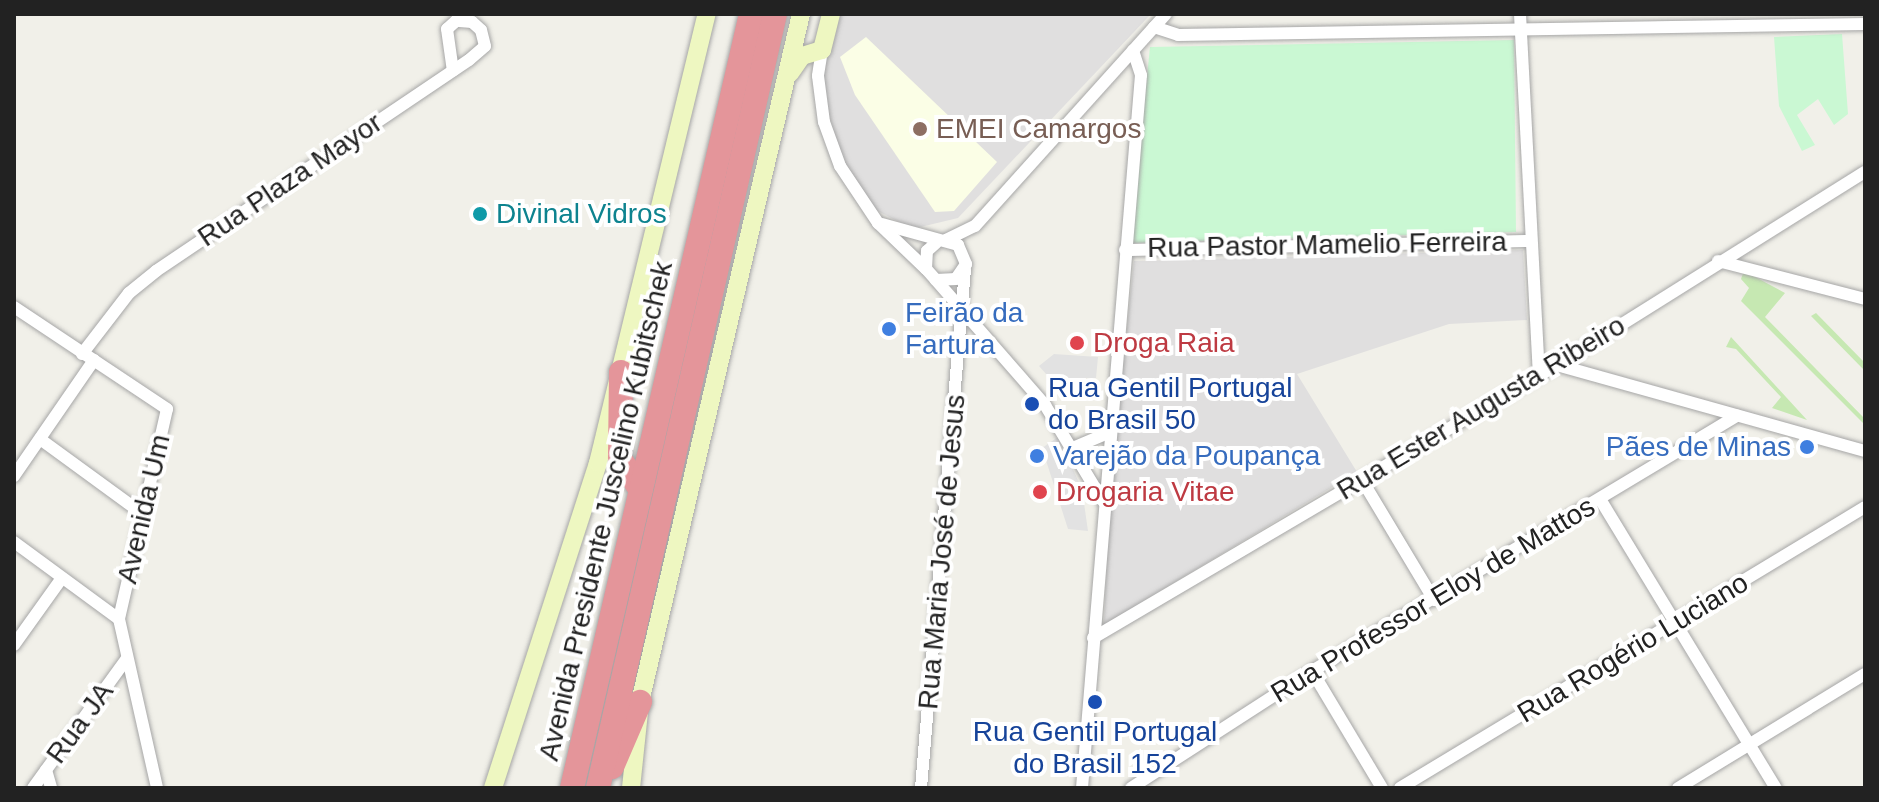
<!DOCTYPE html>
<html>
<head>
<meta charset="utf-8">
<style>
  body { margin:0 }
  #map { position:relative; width:1879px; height:802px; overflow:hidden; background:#f1f0e9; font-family:Arial,sans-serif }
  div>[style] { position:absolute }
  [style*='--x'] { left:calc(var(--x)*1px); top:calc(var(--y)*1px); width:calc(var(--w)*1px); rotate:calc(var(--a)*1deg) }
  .residential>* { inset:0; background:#e0dfdf }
  .education>* { inset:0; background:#fbfee6 }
  .grass>* { inset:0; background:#c6e8b2 }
  .park>* { inset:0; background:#caf8d3 }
  .parking>* { inset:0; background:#e2e2e2 }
  .roads { filter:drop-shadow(0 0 2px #a6a6a6) drop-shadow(0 0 2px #a6a6a6) }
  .street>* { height:12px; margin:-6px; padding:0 6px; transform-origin:6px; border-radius:6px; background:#fff }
  .secondary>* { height:18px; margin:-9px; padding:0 9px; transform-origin:9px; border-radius:9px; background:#eef7c1 }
  .highway>* { height:24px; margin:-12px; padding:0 12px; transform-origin:12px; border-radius:12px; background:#e4959a }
  .dots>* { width:22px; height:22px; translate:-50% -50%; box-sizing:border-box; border:4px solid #fff; border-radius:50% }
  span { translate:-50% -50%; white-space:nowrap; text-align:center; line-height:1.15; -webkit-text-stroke:8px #fff; paint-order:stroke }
  .education-label { font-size:28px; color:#785e54 }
  .left { translate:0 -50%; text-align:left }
  .street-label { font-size:28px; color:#222 }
  .culture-label { font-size:28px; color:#0d838f }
  .shop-label { font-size:28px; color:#366cbe }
  .right { translate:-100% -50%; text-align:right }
  .health-label { font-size:28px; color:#be3a42 }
  .transit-label { font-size:28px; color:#164399 }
  .frame { position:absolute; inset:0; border:16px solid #222; pointer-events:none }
</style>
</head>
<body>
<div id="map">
  <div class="residential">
    <div style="clip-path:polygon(838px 14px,1151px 14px,958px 218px,912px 229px,876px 210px,842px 164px,819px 76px)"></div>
    <div style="clip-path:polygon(1523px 250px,1527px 320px,1449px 324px,1297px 374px,1357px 472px,1104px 625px,1109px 498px,1134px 261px)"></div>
  </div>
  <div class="education">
    <div style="clip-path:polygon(866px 37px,997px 162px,954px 211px,935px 212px,855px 95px,840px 57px)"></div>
  </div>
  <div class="grass">
    <div style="clip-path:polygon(1744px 271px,1785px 293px,1765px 317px,1865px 419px,1865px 425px,1741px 301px,1749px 288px,1741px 279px)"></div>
    <div style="clip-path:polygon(1816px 313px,1865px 363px,1865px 371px,1811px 316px)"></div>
    <div style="clip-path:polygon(1731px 337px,1807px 420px,1772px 408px,1781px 397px,1736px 349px,1726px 347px)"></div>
  </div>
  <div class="park">
    <div style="clip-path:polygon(1842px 34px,1848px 114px,1834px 125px,1818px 99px,1797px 115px,1815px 145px,1802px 151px,1779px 106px,1774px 37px)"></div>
    <div style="clip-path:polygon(1514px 40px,1516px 232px,1130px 243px,1150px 47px)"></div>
  </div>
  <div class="parking">
    <div style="clip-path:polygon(1054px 354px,1098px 357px,1096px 378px,1084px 378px,1061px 391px,1039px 366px)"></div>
    <div style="clip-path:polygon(1058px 437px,1082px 489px,1088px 531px,1068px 529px,1042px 448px)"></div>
  </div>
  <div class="roads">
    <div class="street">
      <div style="--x:1520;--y:14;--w:361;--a:87"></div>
      <div style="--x:1154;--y:27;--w:25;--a:18"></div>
      <div style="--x:1178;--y:35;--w:687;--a:-0.92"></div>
      <div style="--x:822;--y:50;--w:26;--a:99"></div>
      <div style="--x:818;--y:76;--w:46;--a:82.6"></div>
      <div style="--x:824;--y:122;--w:47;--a:70"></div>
      <div style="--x:840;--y:166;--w:69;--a:56.3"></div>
      <div style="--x:878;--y:223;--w:66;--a:43.8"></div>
      <div style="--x:882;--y:224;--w:79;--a:15.4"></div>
      <div style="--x:958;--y:245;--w:21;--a:67"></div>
      <div style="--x:966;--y:264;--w:18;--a:124"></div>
      <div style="--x:956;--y:279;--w:20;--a:177"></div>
      <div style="--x:936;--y:280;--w:15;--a:-132"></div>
      <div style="--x:926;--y:269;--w:18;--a:-87"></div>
      <div style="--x:927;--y:251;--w:12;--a:-42"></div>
      <div style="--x:946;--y:240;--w:32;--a:-26"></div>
      <div style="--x:975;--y:226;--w:285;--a:-48"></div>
      <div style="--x:1125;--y:250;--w:405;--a:-1.3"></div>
      <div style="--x:1718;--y:261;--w:152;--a:14.5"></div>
      <div style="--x:936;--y:280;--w:166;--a:48.9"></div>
      <div style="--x:1045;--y:405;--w:112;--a:58.9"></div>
      <div style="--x:14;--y:307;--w:184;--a:33.7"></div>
      <div style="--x:167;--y:409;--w:215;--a:102.9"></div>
      <div style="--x:119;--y:619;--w:173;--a:77.3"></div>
      <div style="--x:82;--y:354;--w:77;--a:-52.4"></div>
      <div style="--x:129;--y:293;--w:35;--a:-39"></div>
      <div style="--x:156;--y:271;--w:377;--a:-34"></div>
      <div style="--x:469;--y:60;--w:21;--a:-41"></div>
      <div style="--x:485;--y:46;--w:16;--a:-104"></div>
      <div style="--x:481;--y:30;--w:12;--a:-138"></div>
      <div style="--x:472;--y:22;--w:16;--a:-176"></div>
      <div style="--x:456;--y:21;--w:12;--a:138"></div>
      <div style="--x:447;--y:29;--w:42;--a:81.9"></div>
      <div style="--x:1557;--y:365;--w:320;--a:15.6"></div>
      <div style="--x:40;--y:439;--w:124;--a:36.1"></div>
      <div style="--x:1075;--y:447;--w:39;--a:-23"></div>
      <div style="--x:14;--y:476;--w:141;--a:-55.4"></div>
      <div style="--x:1362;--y:480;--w:140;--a:59"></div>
      <div style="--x:1600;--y:499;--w:338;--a:58.7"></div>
      <div style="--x:14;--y:542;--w:130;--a:36.3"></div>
      <div style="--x:1093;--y:638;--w:538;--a:-30.47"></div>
      <div style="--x:1557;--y:365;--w:363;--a:-32.1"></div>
      <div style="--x:14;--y:645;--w:82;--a:-54.4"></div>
      <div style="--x:1312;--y:671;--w:136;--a:59.1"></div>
      <div style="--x:46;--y:770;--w:19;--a:74"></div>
      <div style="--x:33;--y:788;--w:160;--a:-54.1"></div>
      <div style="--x:921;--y:788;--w:521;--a:-85.15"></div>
      <div style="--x:1082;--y:788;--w:715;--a:-85.27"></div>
      <div style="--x:1141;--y:75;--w:26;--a:-108"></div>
      <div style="--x:1131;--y:788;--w:216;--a:-32.9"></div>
      <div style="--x:1312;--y:671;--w:496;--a:-31"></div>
      <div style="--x:1400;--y:788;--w:543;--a:-31.14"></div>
      <div style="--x:1678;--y:788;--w:219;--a:-31.4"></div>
    </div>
    <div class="secondary">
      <div style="--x:790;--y:73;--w:21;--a:-55"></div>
      <div style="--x:802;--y:56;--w:21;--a:-17"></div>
      <div style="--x:822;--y:50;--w:37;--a:-76"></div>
      <div style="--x:493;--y:788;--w:342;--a:-72.1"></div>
      <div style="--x:598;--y:463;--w:462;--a:-76.4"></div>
      <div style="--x:631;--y:788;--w:86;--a:-84"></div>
      <div style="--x:640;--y:702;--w:707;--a:-76.83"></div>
    </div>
    <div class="highway">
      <div style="--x:621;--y:372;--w:87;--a:90.7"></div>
      <div style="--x:620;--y:459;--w:37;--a:56"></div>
      <div style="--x:612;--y:767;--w:71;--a:-66.7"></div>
      <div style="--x:572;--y:788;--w:794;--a:-76.98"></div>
      <div style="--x:598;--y:788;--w:794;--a:-77.12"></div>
    </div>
  </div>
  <div class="dots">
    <div style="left:920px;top:129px;background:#8d6e63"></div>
    <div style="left:480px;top:214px;background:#0f9aa8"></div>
    <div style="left:889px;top:329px;background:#3f7fe0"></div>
    <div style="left:1077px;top:343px;background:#e0444e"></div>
    <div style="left:1032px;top:404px;background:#1a4fb4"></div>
    <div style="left:1807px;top:447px;background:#3f7fe0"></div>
    <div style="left:1037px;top:456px;background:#3f7fe0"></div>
    <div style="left:1040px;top:492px;background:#e0444e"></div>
    <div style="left:1095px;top:702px;background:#1a4fb4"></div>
  </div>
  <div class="education-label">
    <span class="left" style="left:936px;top:129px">EMEI Camargos</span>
  </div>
  <div class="street-label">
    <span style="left:290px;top:180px;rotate:-34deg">Rua Plaza Mayor</span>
    <span style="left:1327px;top:245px;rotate:-1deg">Rua Pastor Mamelio Ferreira</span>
    <span style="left:1481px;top:408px;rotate:-31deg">Rua Ester Augusta Ribeiro</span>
    <span style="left:144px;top:509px;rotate:-77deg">Avenida Um</span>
    <span style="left:606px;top:511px;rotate:-77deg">Avenida Presidente Juscelino Kubitschek</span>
    <span style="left:942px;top:552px;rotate:-85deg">Rua Maria José de Jesus</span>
    <span style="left:1433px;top:600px;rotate:-31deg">Rua Professor Eloy de Mattos</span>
    <span style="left:1633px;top:648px;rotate:-31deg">Rua Rogério Luciano</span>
    <span style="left:80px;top:723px;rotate:-54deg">Rua JA</span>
  </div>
  <div class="culture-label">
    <span class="left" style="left:496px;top:214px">Divinal Vidros</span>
  </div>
  <div class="shop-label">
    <span class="left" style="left:905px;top:329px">Feirão da<br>Fartura</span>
    <span class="right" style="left:1791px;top:447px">Pães de Minas</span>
    <span class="left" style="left:1053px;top:456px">Varejão da Poupança</span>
  </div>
  <div class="health-label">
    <span class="left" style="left:1093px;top:343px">Droga Raia</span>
    <span class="left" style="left:1056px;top:492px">Drogaria Vitae</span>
  </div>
  <div class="transit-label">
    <span class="left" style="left:1048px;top:404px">Rua Gentil Portugal<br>do Brasil 50</span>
    <span style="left:1095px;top:748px">Rua Gentil Portugal<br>do Brasil 152</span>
  </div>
  <div class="frame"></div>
</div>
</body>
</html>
